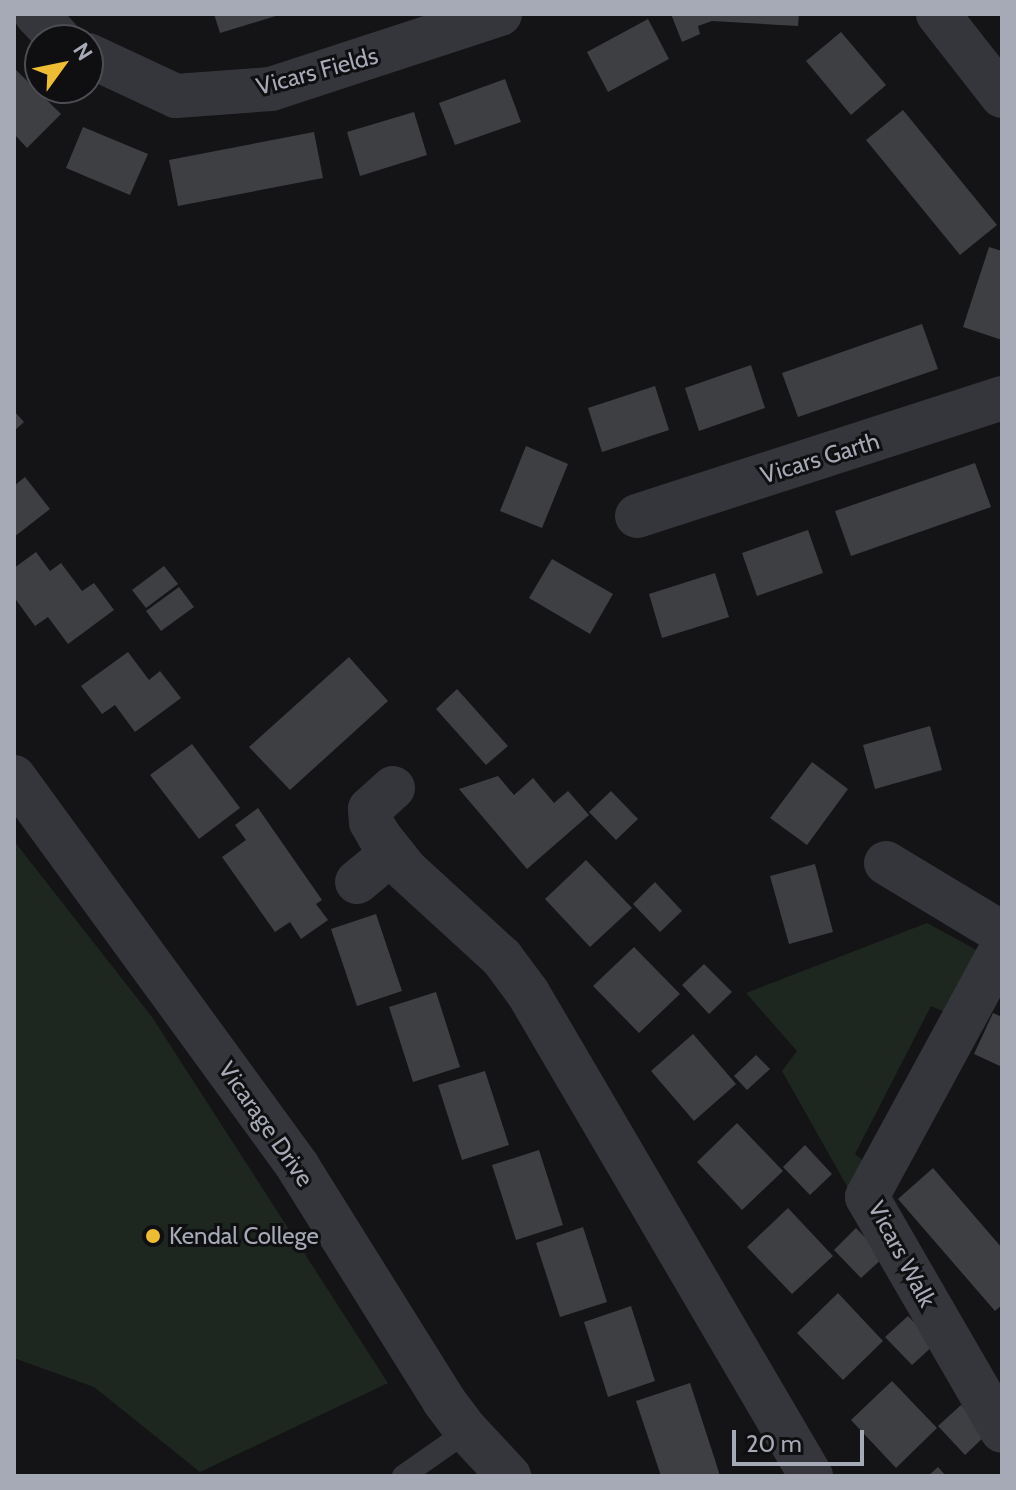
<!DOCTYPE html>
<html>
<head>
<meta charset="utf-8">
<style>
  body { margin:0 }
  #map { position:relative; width:1016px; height:1490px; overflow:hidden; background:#141416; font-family:Cabin,sans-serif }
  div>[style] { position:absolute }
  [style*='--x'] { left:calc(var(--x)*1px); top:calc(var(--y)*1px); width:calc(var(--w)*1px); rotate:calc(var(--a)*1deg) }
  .green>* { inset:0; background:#1e2620 }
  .building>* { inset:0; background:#3e3f43 }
  .lane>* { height:22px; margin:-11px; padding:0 11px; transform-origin:11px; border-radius:11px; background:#35363b }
  .street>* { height:44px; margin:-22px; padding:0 22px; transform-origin:22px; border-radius:22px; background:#35363b }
  .dots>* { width:22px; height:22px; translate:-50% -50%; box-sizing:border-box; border:4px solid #0f0f11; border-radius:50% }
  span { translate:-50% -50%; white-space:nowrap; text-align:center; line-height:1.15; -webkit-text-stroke:6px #0f0f11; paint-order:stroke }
  .street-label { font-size:24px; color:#a6aab6 }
  .poi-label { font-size:24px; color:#a6aab6 }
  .left { translate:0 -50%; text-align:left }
  .frame { position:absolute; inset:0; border:16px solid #a6aab6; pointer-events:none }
  .north { position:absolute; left:24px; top:24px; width:80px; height:80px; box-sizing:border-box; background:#0f0f11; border:2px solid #4b4d53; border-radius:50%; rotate:57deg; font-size:22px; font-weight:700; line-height:32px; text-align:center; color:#a6aab6 }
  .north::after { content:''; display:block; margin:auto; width:28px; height:36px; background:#efbd33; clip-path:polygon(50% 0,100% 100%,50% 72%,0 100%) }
  .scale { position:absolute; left:732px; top:1430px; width:132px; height:36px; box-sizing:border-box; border:4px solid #a6aab6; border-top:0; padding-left:10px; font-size:24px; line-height:28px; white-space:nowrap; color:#a6aab6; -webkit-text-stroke:6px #0f0f11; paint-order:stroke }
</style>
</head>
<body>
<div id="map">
  <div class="green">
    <div style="clip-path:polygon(14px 841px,152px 1017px,388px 1383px,200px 1472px,94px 1387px,14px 1358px)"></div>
    <div style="clip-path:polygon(927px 923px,982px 953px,950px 1014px,931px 1006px,855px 1154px,870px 1166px,853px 1197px,782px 1071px,797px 1051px,746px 993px)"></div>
  </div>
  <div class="building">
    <div style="clip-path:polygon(214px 14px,279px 14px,279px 15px,220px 33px)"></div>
    <div style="clip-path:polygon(671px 14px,799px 14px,798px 26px,712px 21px,698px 26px,700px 34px,682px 42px)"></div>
    <div style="clip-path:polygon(648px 19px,669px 59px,608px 92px,587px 52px)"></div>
    <div style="clip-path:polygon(841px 32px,886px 85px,851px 115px,806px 61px)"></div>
    <div style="clip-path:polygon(14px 68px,61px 114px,27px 148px,14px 134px)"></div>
    <div style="clip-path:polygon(505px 79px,521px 122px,455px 145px,439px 103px)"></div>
    <div style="clip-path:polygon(903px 110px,997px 225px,960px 255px,866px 140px)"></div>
    <div style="clip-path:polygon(414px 112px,427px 155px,360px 176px,347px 132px)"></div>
    <div style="clip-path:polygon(83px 127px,148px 154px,130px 195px,66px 168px)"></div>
    <div style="clip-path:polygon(314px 132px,323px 178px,178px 206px,169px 160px)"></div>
    <div style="clip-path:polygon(989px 247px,1002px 251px,1002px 340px,963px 327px)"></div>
    <div style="clip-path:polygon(922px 324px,938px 369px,798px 417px,782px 373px)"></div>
    <div style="clip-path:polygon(751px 365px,765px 408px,699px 431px,685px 388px)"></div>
    <div style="clip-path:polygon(655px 386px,669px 430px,602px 452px,588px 408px)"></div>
    <div style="clip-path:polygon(14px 411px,24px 422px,14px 431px)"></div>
    <div style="clip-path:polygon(526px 446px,568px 464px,542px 528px,500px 511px)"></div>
    <div style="clip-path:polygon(975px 463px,991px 507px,851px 556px,835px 511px)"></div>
    <div style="clip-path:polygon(25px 477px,50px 509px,14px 537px,14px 486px)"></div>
    <div style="clip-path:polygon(808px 530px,823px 573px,757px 596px,742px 553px)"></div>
    <div style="clip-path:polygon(36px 552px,50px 571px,61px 563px,82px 591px,94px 583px,114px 610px,68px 644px,48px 617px,35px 626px,14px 597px,14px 568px)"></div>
    <div style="clip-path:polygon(552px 559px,613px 594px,590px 634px,529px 598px)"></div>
    <div style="clip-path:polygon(164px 566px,178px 584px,146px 608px,132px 590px)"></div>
    <div style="clip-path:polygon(715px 573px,729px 617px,662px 638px,649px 594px)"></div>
    <div style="clip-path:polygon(179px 587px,194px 607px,161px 631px,146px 611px)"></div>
    <div style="clip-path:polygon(128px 652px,149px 680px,160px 671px,181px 698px,135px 732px,115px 705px,102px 714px,81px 686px)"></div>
    <div style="clip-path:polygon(349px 657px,388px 701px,290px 790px,249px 747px)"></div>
    <div style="clip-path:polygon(457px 689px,508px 746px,486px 765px,436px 709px)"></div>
    <div style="clip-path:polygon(930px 726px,942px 770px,875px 789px,863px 745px)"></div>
    <div style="clip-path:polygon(192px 744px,240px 808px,199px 839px,150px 775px)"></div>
    <div style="clip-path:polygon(812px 762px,848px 789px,807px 845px,770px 818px)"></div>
    <div style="clip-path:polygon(498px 776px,514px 795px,533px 778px,554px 803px,568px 791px,589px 815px,527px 869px,459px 789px)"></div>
    <div style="clip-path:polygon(611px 791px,638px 819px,616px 840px,589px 812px)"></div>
    <div style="clip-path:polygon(258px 808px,322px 900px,316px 904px,328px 920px,301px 939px,290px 922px,275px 932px,222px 857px,246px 840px,235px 825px)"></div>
    <div style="clip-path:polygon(586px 860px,632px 908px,590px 947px,545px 899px)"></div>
    <div style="clip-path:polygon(815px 864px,833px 932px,789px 944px,770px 876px)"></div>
    <div style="clip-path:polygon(655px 882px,682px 911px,660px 932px,633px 904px)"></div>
    <div style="clip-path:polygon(376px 914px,402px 991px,357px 1006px,331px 929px)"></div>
    <div style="clip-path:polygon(634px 947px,680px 994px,639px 1033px,593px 986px)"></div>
    <div style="clip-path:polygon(704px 964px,732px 992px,709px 1014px,682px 985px)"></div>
    <div style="clip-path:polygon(436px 992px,460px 1067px,413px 1082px,389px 1007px)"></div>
    <div style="clip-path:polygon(993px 1013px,1002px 1017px,1002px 1067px,974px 1054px)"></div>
    <div style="clip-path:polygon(693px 1034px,736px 1084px,694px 1121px,651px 1071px)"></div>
    <div style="clip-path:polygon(756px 1055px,770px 1069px,747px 1090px,734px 1076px)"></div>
    <div style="clip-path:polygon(485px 1071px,509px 1145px,462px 1160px,438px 1085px)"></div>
    <div style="clip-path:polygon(737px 1123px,783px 1171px,742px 1210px,697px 1162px)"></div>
    <div style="clip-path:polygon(805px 1145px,832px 1174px,810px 1195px,783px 1167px)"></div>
    <div style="clip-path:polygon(539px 1150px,563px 1225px,516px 1240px,492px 1165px)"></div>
    <div style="clip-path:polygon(933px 1168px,1002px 1248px,1002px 1305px,995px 1311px,898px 1199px)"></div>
    <div style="clip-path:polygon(788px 1208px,833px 1256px,792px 1294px,747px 1247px)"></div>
    <div style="clip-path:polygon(583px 1227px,607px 1302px,560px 1317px,536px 1243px)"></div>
    <div style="clip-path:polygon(856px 1228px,884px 1257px,861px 1278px,834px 1250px)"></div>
    <div style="clip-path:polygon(838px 1293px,883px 1341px,843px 1380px,797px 1333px)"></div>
    <div style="clip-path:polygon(631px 1306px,655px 1381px,608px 1397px,584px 1322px)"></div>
    <div style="clip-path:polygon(908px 1316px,935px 1344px,912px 1365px,885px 1337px)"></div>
    <div style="clip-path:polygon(892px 1381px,937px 1428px,896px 1468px,851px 1420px)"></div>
    <div style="clip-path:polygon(690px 1383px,715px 1460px,720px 1476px,661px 1476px,636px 1401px)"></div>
    <div style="clip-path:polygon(961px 1405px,988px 1433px,965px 1455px,938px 1426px)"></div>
    <div style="clip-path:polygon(938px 1467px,946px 1476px,928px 1476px)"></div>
  </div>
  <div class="lane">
    <div style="--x:403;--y:1476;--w:78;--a:-35.1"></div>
  </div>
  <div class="street">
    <div style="--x:36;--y:14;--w:35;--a:47"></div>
    <div style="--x:938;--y:14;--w:104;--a:52"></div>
    <div style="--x:88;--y:55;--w:97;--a:25"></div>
    <div style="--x:176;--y:96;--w:95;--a:-4.2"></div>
    <div style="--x:271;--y:89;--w:241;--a:-18.1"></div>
    <div style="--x:637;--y:516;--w:384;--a:-17.9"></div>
    <div style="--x:14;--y:777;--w:482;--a:53.9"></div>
    <div style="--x:298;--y:1167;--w:276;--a:58"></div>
    <div style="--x:444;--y:1401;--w:38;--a:53"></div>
    <div style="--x:467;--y:1431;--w:62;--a:47"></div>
    <div style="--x:393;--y:788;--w:31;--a:138"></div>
    <div style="--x:370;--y:809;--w:13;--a:86"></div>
    <div style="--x:371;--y:822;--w:16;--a:60"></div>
    <div style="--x:379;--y:836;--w:43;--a:51.5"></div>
    <div style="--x:406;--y:870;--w:130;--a:42.5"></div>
    <div style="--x:502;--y:958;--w:44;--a:53.4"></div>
    <div style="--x:528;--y:993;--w:560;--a:59.63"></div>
    <div style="--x:886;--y:863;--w:135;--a:31.1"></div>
    <div style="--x:357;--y:882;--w:45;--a:-39.6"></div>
    <div style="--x:1002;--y:948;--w:283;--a:118.5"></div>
    <div style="--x:867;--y:1197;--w:270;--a:60"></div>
  </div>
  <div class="dots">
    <div style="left:153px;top:1236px;background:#efbd33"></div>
  </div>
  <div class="street-label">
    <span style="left:317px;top:71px;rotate:-15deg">Vicars Fields</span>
    <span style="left:820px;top:458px;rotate:-17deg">Vicars Garth</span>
    <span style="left:266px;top:1124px;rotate:55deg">Vicarage Drive</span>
    <span style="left:902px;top:1254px;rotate:62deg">Vicars Walk</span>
  </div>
  <div class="poi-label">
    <span class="left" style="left:169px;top:1236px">Kendal College</span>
  </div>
  <div class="frame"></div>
  <div class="north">N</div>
  <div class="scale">20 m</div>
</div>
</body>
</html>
